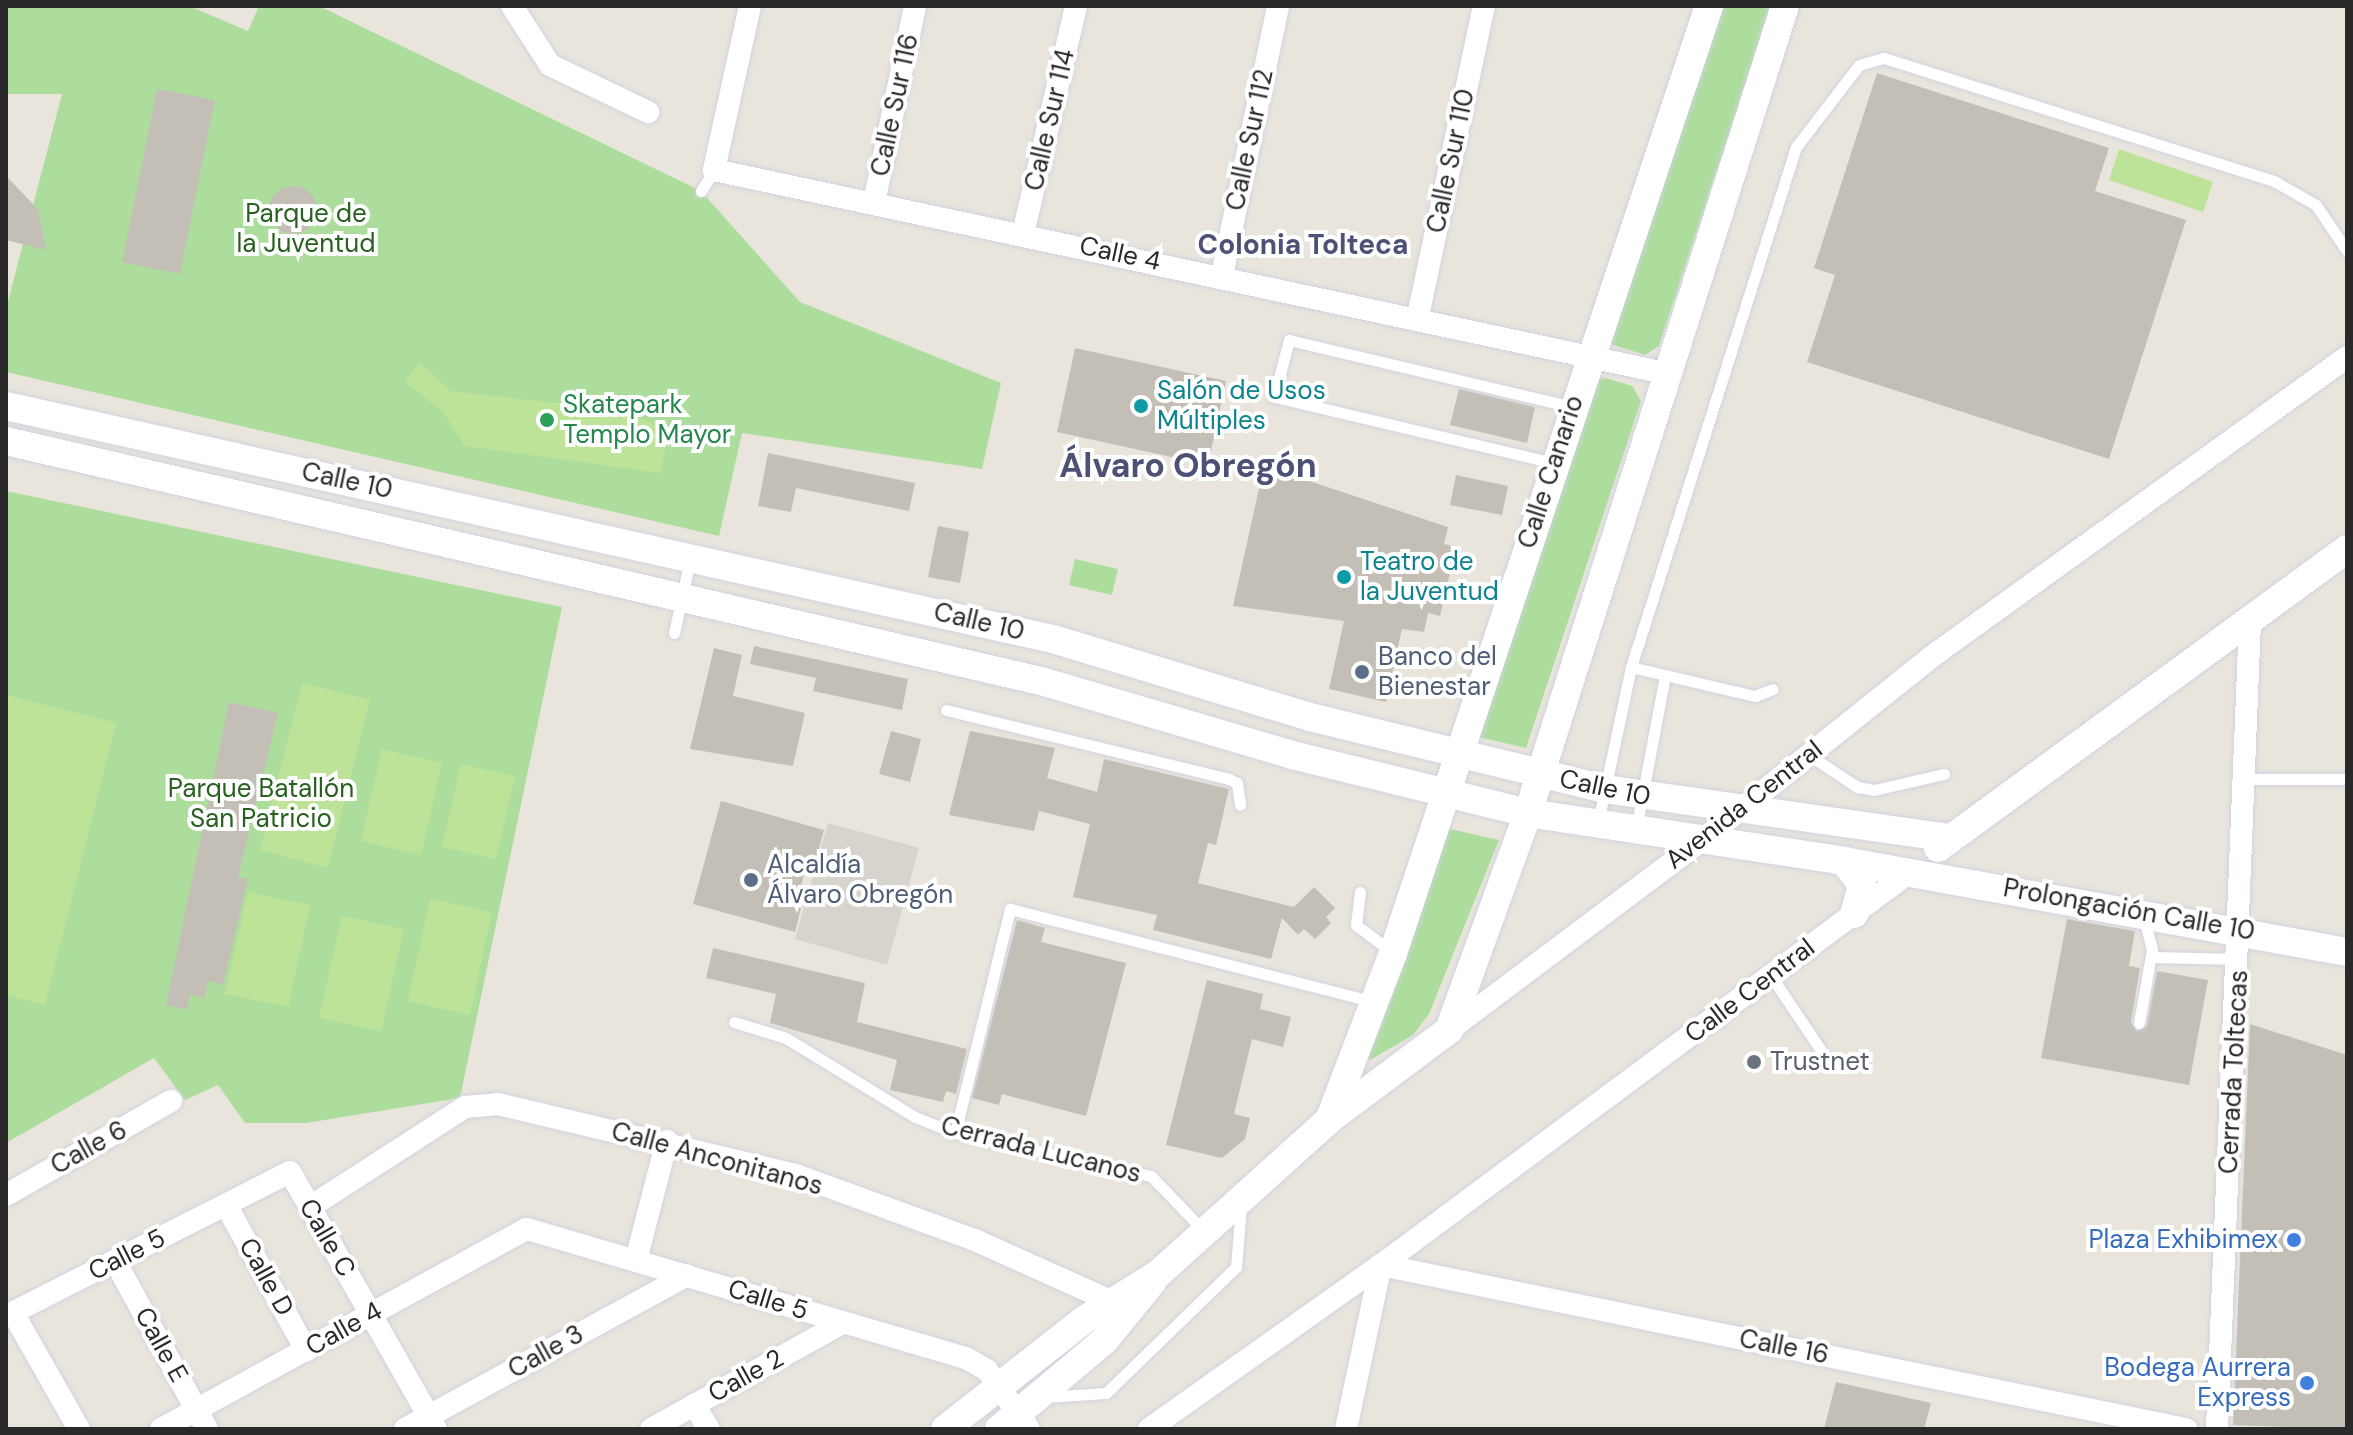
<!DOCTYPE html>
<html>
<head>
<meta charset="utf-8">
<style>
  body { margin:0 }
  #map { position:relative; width:2353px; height:1435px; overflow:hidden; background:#eae5dc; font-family:"DM Sans",sans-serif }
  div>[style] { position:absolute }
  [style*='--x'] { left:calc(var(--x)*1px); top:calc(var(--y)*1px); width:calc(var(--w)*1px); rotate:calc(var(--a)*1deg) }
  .green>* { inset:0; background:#addd9c }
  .pitch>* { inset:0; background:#bde399 }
  .plaza>* { inset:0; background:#d7d4ce }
  .building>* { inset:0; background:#c3bfb7 }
  .round { border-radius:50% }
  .roads { filter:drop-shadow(0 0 2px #d1d3e1) drop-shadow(0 0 2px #d1d3e1) }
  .service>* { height:11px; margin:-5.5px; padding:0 5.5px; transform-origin:5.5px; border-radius:5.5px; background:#fff }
  .minor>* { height:22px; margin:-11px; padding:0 11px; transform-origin:11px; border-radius:11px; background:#fff }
  .tertiary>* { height:28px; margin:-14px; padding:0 14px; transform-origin:14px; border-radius:14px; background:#fff }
  .dots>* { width:22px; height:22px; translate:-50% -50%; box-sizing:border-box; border:4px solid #fff; border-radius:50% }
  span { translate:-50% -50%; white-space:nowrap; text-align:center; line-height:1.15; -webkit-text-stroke:8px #fff; paint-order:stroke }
  .street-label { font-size:26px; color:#292929 }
  .park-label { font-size:26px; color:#27601f }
  .culture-label { font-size:26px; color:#0d838f }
  .left { translate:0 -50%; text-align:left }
  .leisure-label { font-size:26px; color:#27864d }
  .service-label { font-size:26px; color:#4e5e75 }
  .worship-label { font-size:26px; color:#5b616d }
  .shop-label { font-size:26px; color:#366cbe }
  .right { translate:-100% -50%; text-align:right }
  .neighbourhood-label { font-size:28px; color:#4d5176; font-weight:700 }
  .district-label { font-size:34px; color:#4d5176; font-weight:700 }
  .frame { position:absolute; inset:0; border:8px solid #292929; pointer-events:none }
</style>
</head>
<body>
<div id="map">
  <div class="green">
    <div style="clip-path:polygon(6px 6px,189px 6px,248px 31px,259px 6px,319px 6px,701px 191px,800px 302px,1001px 383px,982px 469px,742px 433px,719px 536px,6px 372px,6px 309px,62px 94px,6px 94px)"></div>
    <div style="clip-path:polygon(1712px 6px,1771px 6px,1659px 346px,1645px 355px,1610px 344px)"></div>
    <div style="clip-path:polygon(1606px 378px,1632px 386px,1641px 401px,1526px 748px,1469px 735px,1594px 380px)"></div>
    <div style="clip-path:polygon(6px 491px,562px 607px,460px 1098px,306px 1123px,245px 1123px,218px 1085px,185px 1100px,154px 1058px,6px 1143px)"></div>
    <div style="clip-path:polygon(1075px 559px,1118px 569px,1112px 595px,1069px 585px)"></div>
    <div style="clip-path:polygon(1441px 827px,1499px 840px,1429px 1014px,1413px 1035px,1370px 1060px,1366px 1056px)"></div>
  </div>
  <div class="pitch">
    <div style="clip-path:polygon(2119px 149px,2213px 182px,2203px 212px,2109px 180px)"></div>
    <div style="clip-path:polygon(420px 363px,451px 391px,607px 409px,669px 427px,661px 473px,465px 446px,443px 412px,404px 381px)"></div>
    <div style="clip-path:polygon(302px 683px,370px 700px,328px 868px,260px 850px)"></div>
    <div style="clip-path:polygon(6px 695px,116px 723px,45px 1005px,6px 995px)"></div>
    <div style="clip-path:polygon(382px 749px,442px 763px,421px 855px,361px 841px)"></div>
    <div style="clip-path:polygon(461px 764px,515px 776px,496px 859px,442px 847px)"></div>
    <div style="clip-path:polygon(248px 892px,310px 905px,288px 1007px,225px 994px)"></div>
    <div style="clip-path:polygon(430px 899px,492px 912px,470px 1015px,408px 1001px)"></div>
    <div style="clip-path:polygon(342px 916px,404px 929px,381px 1031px,319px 1018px)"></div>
  </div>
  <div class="plaza">
    <div style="clip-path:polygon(828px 823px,919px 848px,887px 965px,795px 939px)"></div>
  </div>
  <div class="building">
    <div style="clip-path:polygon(1877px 73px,2109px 148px,2095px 191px,2186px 220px,2109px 459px,1807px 362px,1835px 275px,1814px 268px)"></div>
    <div style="clip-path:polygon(157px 89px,215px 100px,180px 274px,122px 262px)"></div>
    <div style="clip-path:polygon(6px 176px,38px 209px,46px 250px,6px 240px)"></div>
    <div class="round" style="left:269px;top:186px;width:48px;height:48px"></div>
    <div style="clip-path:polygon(1075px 348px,1226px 381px,1208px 465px,1057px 432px)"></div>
    <div style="clip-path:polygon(1459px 389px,1535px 407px,1527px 443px,1450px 425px)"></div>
    <div style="clip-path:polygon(768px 453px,915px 483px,909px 511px,796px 488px,791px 512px,758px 506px)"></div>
    <div style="clip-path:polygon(1264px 466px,1448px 527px,1444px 544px,1456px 547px,1440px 616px,1428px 613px,1424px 632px,1402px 629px,1386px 702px,1329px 689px,1344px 621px,1233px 606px)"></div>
    <div style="clip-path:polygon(1456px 475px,1508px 486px,1502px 515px,1450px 505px)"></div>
    <div style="clip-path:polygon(938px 526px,969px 532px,960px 583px,928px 577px)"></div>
    <div style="clip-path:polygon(754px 646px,908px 679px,902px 710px,813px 691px,816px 678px,750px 664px)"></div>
    <div style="clip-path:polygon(714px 648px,742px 655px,733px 696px,805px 713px,793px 766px,690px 749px)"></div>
    <div style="clip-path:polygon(229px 702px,278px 713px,238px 877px,248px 879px,223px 985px,208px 981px,204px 998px,190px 995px,187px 1010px,166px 1005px)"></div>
    <div style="clip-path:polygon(891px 731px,921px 739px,910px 782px,879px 774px)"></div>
    <div style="clip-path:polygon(970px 731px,1055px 748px,1047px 778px,1097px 792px,1104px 759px,1229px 789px,1216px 845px,1208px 843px,1198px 883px,1294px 907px,1314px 887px,1335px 908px,1326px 917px,1331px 923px,1315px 939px,1304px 929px,1298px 935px,1282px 918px,1271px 959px,1153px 930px,1157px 915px,1073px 897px,1090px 824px,1039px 811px,1034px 831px,949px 815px)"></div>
    <div style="clip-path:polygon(721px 801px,824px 830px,817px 856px,810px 854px,795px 907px,801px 908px,795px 932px,693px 904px)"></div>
    <div style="clip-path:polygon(2067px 919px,2135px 931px,2129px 966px,2140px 968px,2131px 1022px,2137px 1031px,2147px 1025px,2157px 971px,2208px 980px,2189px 1085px,2041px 1058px)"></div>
    <div style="clip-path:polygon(1017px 920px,1045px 928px,1041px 942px,1126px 963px,1086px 1116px,1002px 1094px,999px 1105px,972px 1098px)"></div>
    <div style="clip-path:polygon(713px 948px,865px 983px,857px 1022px,967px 1049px,956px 1094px,946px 1091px,943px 1102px,890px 1090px,897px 1060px,770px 1023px,776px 994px,706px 978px)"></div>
    <div style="clip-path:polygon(1207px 980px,1263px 994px,1260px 1009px,1291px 1017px,1283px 1047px,1252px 1039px,1234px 1114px,1250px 1118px,1245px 1139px,1222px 1158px,1166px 1145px)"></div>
    <div style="clip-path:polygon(2250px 1024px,2347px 1055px,2347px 1429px,2233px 1425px)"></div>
    <div style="clip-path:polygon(1836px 1382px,1931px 1403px,1924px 1429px,1824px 1429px)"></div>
  </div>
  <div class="roads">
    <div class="service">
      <div style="--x:701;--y:191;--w:25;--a:-58"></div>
      <div style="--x:1554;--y:463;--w:288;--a:-166.7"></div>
      <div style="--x:1274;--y:397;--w:59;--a:-75.3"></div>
      <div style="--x:1289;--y:340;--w:291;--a:13.3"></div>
      <div style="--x:674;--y:633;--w:76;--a:-77.8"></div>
      <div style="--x:1631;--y:667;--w:127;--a:13.2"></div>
      <div style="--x:1755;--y:696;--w:19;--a:-21"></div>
      <div style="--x:946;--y:710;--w:291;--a:13.7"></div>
      <div style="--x:1229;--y:779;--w:9;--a:27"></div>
      <div style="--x:1237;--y:783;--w:22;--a:82"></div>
      <div style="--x:1809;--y:755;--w:58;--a:33.7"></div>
      <div style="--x:1857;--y:787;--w:17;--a:10"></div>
      <div style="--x:1874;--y:790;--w:72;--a:-12.9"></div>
      <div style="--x:2245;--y:779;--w:102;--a:0"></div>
      <div style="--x:1598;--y:822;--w:158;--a:-78"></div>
      <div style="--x:1631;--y:667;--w:546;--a:-72.4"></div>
      <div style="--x:1796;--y:147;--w:103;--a:-52.5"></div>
      <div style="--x:1859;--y:65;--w:26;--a:-16"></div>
      <div style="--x:1884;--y:58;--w:409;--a:17.5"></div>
      <div style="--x:2274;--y:181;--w:48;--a:29.7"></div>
      <div style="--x:2316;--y:205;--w:55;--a:56"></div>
      <div style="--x:1636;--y:829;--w:156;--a:-79.3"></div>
      <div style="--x:1360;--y:892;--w:33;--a:97"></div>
      <div style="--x:1356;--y:925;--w:45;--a:36.9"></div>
      <div style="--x:2151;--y:957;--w:88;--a:1.3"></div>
      <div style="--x:1771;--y:976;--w:99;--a:56.1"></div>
      <div style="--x:734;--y:1022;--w:54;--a:17.1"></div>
      <div style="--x:786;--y:1038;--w:151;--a:31.5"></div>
      <div style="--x:915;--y:1117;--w:43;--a:21.8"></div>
      <div style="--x:955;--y:1133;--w:201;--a:12.4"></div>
      <div style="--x:1151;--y:1176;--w:76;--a:46.1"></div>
      <div style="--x:2139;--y:1023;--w:75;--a:-80"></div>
      <div style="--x:2152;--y:949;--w:31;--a:-105"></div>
      <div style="--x:955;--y:1133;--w:231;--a:-76.2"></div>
      <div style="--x:1010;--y:909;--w:376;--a:14.3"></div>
      <div style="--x:1045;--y:1397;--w:61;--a:-3.8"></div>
      <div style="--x:1106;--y:1393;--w:181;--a:-44.1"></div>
      <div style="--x:1236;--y:1267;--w:62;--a:-85.4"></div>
    </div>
    <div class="minor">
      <div style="--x:512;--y:6;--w:70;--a:57.2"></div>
      <div style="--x:550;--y:65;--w:109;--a:25.6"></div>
      <div style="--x:750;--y:6;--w:168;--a:102.4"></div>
      <div style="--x:714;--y:170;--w:972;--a:12.05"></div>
      <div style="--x:874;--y:203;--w:201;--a:-78.2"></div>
      <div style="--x:1023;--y:234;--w:234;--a:-76.9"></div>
      <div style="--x:1222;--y:275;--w:275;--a:-78.2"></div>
      <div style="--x:1418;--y:316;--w:317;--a:-78"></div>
      <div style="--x:1449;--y:1030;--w:315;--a:-36.9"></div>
      <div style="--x:1701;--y:841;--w:298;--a:-38.6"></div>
      <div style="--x:1934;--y:655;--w:509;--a:-35.81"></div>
      <div style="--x:6;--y:1195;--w:190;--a:-29.7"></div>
      <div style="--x:226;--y:1205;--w:166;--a:61.1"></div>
      <div style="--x:310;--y:1207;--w:184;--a:-32.8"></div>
      <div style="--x:465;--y:1107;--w:33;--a:-5"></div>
      <div style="--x:498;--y:1104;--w:306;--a:13.4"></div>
      <div style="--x:796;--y:1175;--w:193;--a:20"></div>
      <div style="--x:977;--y:1241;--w:161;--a:24.2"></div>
      <div style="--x:636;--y:1260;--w:123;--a:-75.4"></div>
      <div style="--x:115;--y:1261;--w:192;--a:61.3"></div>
      <div style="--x:1381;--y:1265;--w:822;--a:11.52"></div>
      <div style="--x:13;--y:1313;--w:133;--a:60.4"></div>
      <div style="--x:6;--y:1316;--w:318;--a:-26.9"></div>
      <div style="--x:290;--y:1172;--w:296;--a:60.4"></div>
      <div style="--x:694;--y:1405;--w:28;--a:58"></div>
      <div style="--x:161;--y:1429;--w:417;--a:-28.7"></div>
      <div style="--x:527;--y:1229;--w:458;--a:16.4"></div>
      <div style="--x:966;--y:1358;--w:24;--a:30"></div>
      <div style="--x:987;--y:1370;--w:72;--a:54.6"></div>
      <div style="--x:405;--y:1429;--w:321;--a:-28.6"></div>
      <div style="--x:651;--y:1429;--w:218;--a:-29"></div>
      <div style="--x:1149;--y:1429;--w:284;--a:-35.3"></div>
      <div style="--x:1381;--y:1265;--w:659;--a:-36.61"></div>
      <div style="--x:1346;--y:1429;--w:168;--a:-78"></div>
      <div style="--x:2217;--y:1429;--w:810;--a:-87.66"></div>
    </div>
    <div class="tertiary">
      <div style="--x:6;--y:406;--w:1073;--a:12.55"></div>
      <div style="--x:1053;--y:639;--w:269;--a:16.9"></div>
      <div style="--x:1310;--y:717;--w:304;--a:13.7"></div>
      <div style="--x:1605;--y:789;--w:348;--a:8.1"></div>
      <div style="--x:6;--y:441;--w:1062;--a:13.06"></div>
      <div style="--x:1041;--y:681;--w:262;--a:16.4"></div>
      <div style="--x:1292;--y:755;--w:243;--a:13.8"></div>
      <div style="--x:1528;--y:813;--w:320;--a:8.6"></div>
      <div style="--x:1844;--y:861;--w:511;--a:10.25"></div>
      <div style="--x:1938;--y:848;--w:507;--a:-36.17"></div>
      <div style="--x:1844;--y:861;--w:30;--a:53"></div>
      <div style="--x:1862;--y:885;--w:30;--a:105"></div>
      <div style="--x:1330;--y:1118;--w:177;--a:-69.1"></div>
      <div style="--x:1393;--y:953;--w:998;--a:-71.55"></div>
      <div style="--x:945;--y:1429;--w:177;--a:-38.1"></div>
      <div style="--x:1084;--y:1320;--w:87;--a:-31.9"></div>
      <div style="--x:1158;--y:1274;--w:232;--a:-42"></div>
      <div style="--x:1330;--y:1119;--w:149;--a:-36.8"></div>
      <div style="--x:1449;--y:1030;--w:231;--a:-70"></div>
      <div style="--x:1528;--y:813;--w:847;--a:-72.34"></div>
      <div style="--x:999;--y:1429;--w:138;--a:-40"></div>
      <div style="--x:1105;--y:1340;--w:76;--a:-50.9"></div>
    </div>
  </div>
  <div class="dots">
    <div style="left:1141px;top:406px;background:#0f9aa8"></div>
    <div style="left:547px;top:420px;background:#2e9e5b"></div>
    <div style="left:1344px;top:577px;background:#0f9aa8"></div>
    <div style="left:1362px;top:672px;background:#5c6f8a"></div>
    <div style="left:751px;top:880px;background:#5c6f8a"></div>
    <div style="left:1754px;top:1062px;background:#6b7280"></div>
    <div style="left:2294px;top:1240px;background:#3f7fe0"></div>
    <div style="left:2307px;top:1383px;background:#3f7fe0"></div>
  </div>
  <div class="street-label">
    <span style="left:895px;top:105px;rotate:-78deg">Calle Sur 116</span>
    <span style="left:1050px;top:120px;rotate:-77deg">Calle Sur 114</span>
    <span style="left:1250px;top:140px;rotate:-78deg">Calle Sur 112</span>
    <span style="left:1451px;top:161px;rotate:-78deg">Calle Sur 110</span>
    <span style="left:1120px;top:254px;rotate:12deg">Calle 4</span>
    <span style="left:1551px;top:472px;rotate:-72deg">Calle Canario</span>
    <span style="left:347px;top:481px;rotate:12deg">Calle 10</span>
    <span style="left:979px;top:622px;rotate:13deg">Calle 10</span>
    <span style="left:1605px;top:788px;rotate:12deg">Calle 10</span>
    <span style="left:1744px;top:805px;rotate:-38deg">Avenida Central</span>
    <span style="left:2129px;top:910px;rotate:10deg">Prolongación Calle 10</span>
    <span style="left:1750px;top:991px;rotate:-37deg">Calle Central</span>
    <span style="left:2234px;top:1072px;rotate:-87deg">Cerrada Toltecas</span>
    <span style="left:89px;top:1148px;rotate:-29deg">Calle 6</span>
    <span style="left:1041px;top:1150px;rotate:14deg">Cerrada Lucanos</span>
    <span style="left:717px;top:1159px;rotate:15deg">Calle Anconitanos</span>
    <span style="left:327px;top:1238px;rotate:60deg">Calle C</span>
    <span style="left:127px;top:1255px;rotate:-27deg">Calle 5</span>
    <span style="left:266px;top:1277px;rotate:61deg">Calle D</span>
    <span style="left:768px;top:1300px;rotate:17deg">Calle 5</span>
    <span style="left:344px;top:1329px;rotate:-29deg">Calle 4</span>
    <span style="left:161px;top:1345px;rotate:61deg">Calle E</span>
    <span style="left:1784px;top:1347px;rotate:11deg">Calle 16</span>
    <span style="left:546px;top:1352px;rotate:-29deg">Calle 3</span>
    <span style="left:746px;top:1376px;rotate:-29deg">Calle 2</span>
  </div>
  <div class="park-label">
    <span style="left:306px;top:229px">Parque de<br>la Juventud</span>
    <span style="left:261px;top:804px">Parque Batallón<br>San Patricio</span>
  </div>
  <div class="culture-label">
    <span class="left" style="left:1157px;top:406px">Salón de Usos<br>Múltiples</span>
    <span class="left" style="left:1360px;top:577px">Teatro de<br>la Juventud</span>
  </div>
  <div class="leisure-label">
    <span class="left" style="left:563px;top:420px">Skatepark<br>Templo Mayor</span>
  </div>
  <div class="service-label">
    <span class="left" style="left:1378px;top:672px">Banco del<br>Bienestar</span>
    <span class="left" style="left:767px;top:880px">Alcaldía<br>Álvaro Obregón</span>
  </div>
  <div class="worship-label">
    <span class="left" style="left:1770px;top:1062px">Trustnet</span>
  </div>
  <div class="shop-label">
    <span class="right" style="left:2278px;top:1240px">Plaza Exhibimex</span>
    <span class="right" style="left:2291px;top:1383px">Bodega Aurrera<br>Express</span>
  </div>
  <div class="neighbourhood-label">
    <span style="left:1303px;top:245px">Colonia Tolteca</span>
  </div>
  <div class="district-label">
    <span style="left:1188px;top:466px">Álvaro Obregón</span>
  </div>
  <div class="frame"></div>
</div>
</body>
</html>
